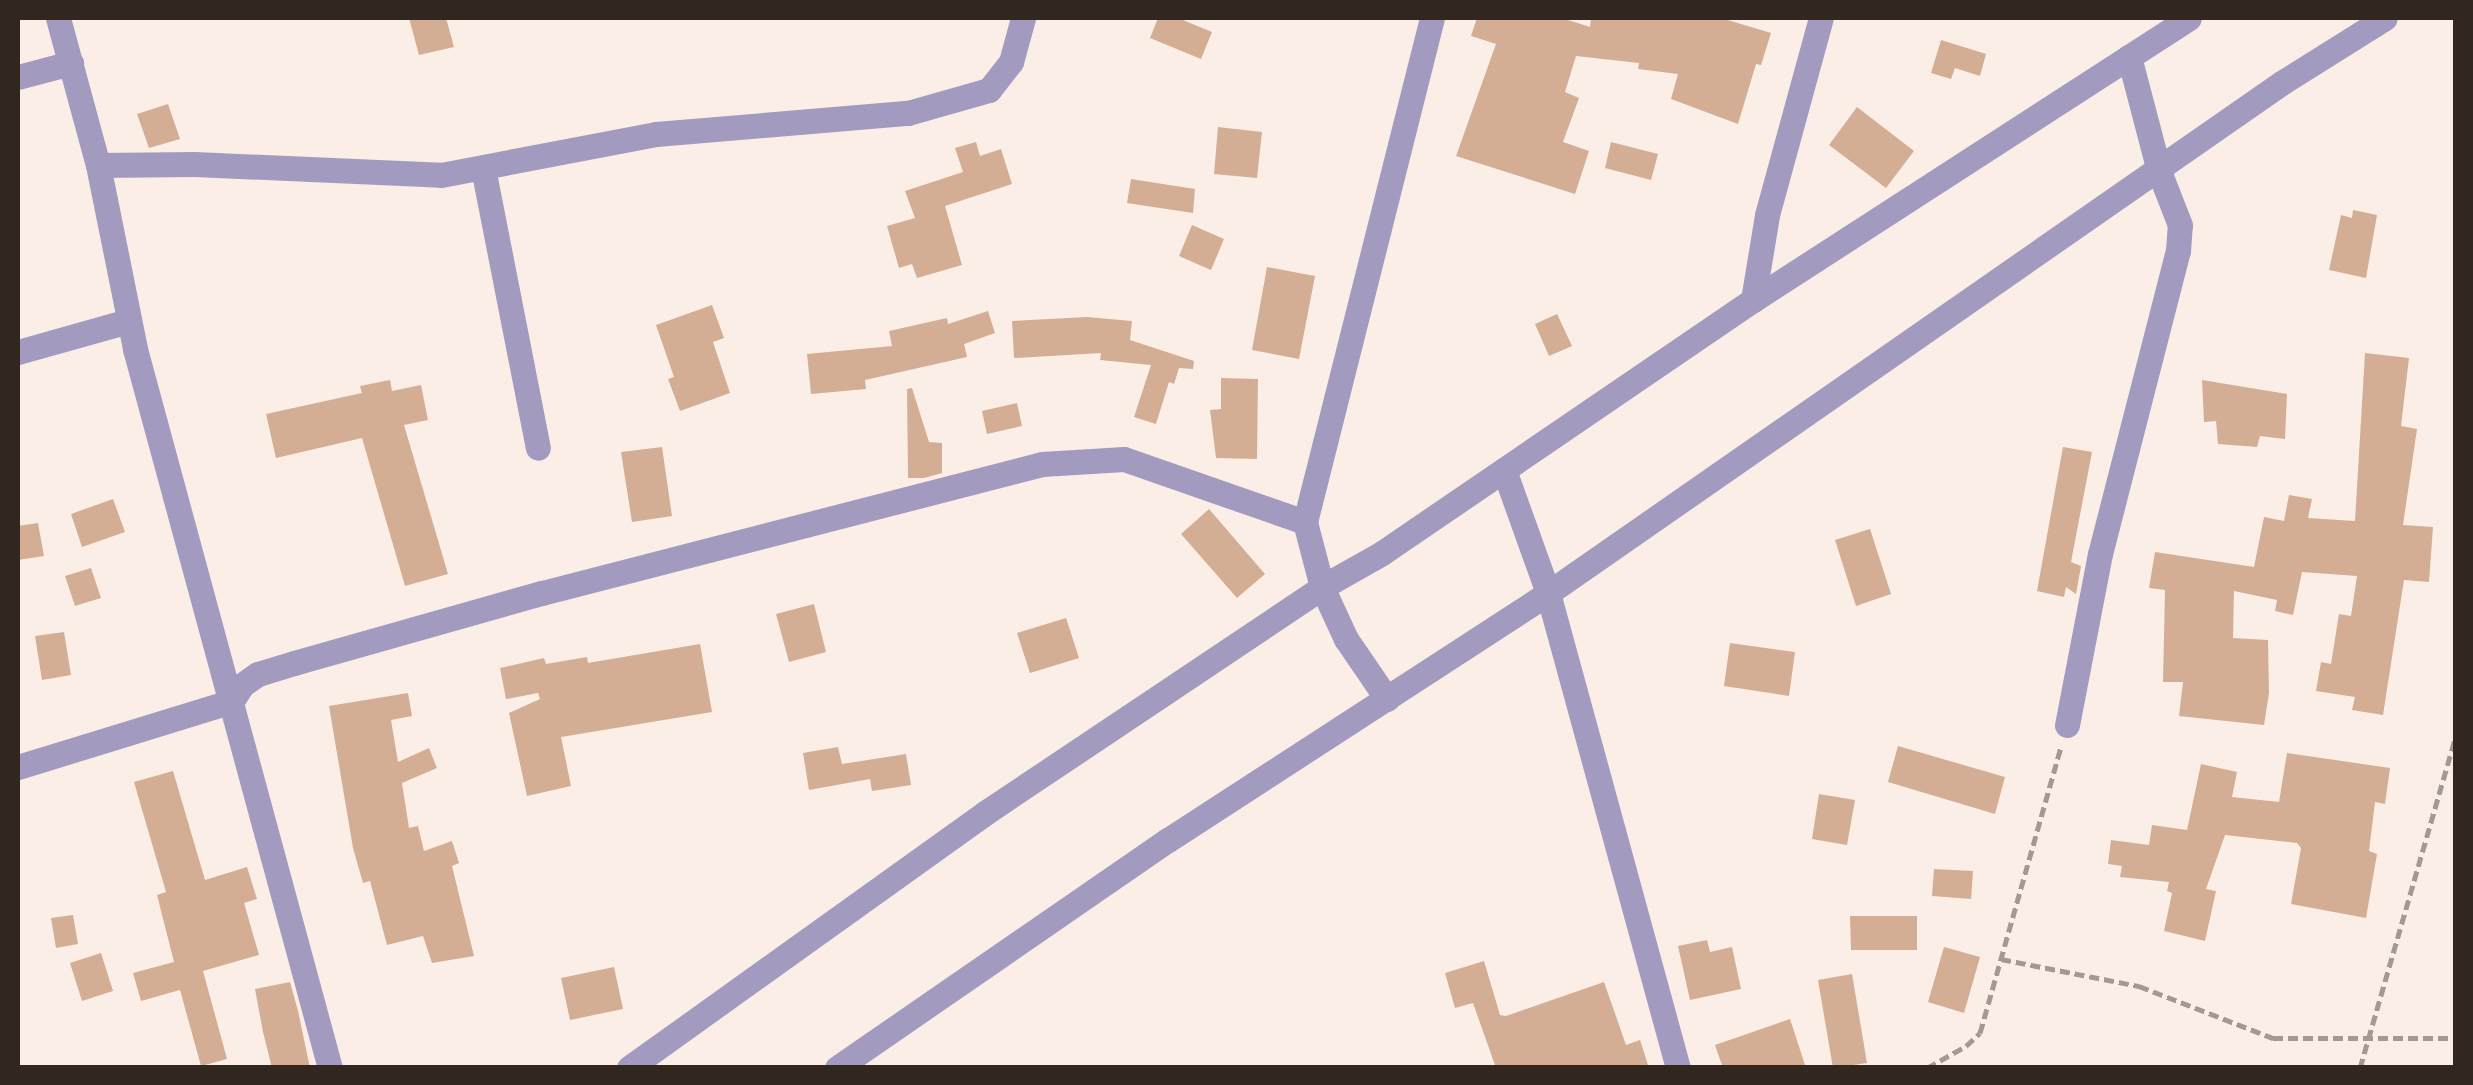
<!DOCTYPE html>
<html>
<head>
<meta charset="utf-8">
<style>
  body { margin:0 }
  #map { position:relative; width:2473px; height:1085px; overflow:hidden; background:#fbeee6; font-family:Ubuntu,sans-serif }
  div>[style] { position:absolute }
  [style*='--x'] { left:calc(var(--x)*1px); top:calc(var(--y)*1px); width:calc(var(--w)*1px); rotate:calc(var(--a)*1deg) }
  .building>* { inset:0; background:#d3ae95 }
  .path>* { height:5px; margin-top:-2.5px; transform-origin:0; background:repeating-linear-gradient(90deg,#a49890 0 10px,transparent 0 15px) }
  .minor>* { height:25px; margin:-12.5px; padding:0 12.5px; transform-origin:12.5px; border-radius:12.5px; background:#a29bbf }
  span { translate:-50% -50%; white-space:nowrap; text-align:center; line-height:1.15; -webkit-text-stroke:9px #fefefe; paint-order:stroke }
  .frame { position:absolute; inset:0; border:20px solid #32271f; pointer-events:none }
</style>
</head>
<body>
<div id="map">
  <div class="building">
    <div style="clip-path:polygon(409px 18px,446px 18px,454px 47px,419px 55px)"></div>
    <div style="clip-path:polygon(1158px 18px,1178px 18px,1212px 32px,1201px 59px,1150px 38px)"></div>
    <div style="clip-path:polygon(1477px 18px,1562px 18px,1590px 27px,1591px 18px,1721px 18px,1771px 33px,1761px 65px,1756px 64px,1738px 124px,1671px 99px,1678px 74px,1638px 69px,1639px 63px,1576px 56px,1565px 92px,1579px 98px,1563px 142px,1589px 151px,1575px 194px,1456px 156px,1496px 44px,1471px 36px)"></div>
    <div style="clip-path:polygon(1941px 40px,1986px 54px,1980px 76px,1955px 68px,1951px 79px,1931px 73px)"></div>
    <div style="clip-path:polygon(168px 104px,180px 139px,149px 148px,137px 114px)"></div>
    <div style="clip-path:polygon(1857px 107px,1914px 151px,1886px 188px,1829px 145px)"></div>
    <div style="clip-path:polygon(1218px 127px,1262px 132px,1257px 178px,1214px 174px)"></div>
    <div style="clip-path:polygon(976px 142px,980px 156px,1001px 149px,1012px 184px,945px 206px,962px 265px,917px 278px,912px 264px,899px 268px,887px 226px,915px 218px,905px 191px,963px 172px,955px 148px)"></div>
    <div style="clip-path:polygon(1611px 142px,1658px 154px,1651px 180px,1605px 168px)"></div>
    <div style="clip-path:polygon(1131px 179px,1195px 189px,1193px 213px,1127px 203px)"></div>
    <div style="clip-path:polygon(2353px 210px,2377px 215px,2366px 278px,2329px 270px,2341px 215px,2352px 218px)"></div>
    <div style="clip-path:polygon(1192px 225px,1224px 239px,1211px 270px,1179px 256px)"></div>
    <div style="clip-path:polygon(1267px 267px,1315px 276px,1299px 359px,1252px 350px)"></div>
    <div style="clip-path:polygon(712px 305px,724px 338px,713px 342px,730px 393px,680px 411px,668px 379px,674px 377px,656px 325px)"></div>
    <div style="clip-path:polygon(988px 311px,995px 333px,964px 344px,967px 357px,865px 380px,866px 389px,811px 394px,807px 354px,892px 346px,889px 331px,947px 318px,948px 324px)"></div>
    <div style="clip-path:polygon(1557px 314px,1572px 346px,1549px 356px,1535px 324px)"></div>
    <div style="clip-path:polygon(1087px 317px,1132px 321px,1130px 340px,1194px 361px,1193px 369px,1179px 368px,1174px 384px,1169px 382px,1156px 424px,1134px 417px,1151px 365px,1100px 360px,1101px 353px,1014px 358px,1012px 321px)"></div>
    <div style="clip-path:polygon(2365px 353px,2409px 358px,2401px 426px,2417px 429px,2403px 525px,2433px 527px,2429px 582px,2404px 580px,2383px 715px,2352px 710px,2355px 697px,2316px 691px,2321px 662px,2331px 664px,2339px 614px,2351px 616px,2357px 576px,2302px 572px,2293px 615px,2275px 611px,2277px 600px,2234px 591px,2233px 638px,2268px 640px,2269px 693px,2264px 725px,2179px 716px,2183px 682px,2163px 682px,2165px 590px,2149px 588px,2155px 552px,2254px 567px,2264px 517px,2284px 521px,2289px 495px,2312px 499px,2308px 518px,2355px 521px)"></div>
    <div style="clip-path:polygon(1221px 378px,1258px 379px,1257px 459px,1216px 458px,1210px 410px,1221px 409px)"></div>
    <div style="clip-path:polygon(390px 380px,392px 391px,421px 385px,428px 420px,404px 425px,448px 574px,405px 586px,362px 438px,276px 458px,266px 414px,362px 393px,360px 386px)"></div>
    <div style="clip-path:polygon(2202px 380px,2287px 394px,2285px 439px,2260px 436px,2257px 447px,2218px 444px,2216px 421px,2204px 422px)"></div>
    <div style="clip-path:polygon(912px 388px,929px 442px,942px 443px,942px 473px,924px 478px,908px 478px,907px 389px)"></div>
    <div style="clip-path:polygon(1017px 403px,1022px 426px,987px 434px,982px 411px)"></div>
    <div style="clip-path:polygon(662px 447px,672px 516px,632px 522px,621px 452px)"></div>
    <div style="clip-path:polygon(2063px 447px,2092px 452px,2071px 562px,2081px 566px,2076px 594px,2066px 587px,2064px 597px,2037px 591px)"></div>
    <div style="clip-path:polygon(113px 499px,125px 532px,82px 547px,71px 514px)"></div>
    <div style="clip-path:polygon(1209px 509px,1265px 574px,1237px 598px,1181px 534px)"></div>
    <div style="clip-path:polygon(38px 523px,44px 556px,18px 560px,18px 526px)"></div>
    <div style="clip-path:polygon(1870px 529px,1891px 594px,1856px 606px,1835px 540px)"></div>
    <div style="clip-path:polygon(91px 568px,101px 598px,75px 606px,65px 576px)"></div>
    <div style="clip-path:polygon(814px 604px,826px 652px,789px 662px,776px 614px)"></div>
    <div style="clip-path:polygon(1066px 618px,1079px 658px,1030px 673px,1017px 633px)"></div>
    <div style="clip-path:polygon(64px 632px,71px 675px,42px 680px,35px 636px)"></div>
    <div style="clip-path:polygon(1730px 643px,1795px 652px,1789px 696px,1724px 686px)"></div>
    <div style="clip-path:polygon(700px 644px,712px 712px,561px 737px,571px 786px,527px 796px,509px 713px,540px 699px,538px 693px,506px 699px,500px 668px,544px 658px,546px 664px,587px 657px,588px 663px)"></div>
    <div style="clip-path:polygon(408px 693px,412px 716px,391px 720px,398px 762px,429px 748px,437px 768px,402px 783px,409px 828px,418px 826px,424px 851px,452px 841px,459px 863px,452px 866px,474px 956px,432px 963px,423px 936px,387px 945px,370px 881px,363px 883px,353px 848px,329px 706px)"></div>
    <div style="clip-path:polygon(1898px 746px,2005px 777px,1995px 814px,1888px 782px)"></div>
    <div style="clip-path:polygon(838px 747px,842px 764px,906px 754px,911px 785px,872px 791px,870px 779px,809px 790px,803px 753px)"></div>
    <div style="clip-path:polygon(2287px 753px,2390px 768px,2385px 804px,2375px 802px,2369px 851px,2377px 854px,2366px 918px,2291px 904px,2301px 848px,2297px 843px,2225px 835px,2206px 889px,2216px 891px,2205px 941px,2164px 931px,2172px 893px,2167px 891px,2169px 882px,2120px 877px,2122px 866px,2108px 864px,2111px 840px,2149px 845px,2152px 825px,2187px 830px,2201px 764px,2237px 772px,2232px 797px,2279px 802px)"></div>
    <div style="clip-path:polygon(173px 771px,205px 880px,247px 867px,257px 899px,244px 903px,259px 955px,203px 971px,227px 1059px,201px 1066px,180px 990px,141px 1001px,133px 973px,174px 962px,157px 895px,166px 892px,134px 782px)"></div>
    <div style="clip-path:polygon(1819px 794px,1855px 800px,1847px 845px,1812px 839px)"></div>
    <div style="clip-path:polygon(1934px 869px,1973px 871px,1971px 899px,1932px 896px)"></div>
    <div style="clip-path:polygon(73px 915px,78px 944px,56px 948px,51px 918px)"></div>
    <div style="clip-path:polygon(1850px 916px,1917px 916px,1917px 950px,1851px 950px)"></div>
    <div style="clip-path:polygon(1707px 940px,1710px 952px,1732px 947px,1741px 989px,1690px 1000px,1678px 946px)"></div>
    <div style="clip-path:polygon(1944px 947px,1980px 957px,1964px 1013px,1928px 1002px)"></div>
    <div style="clip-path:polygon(101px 953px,113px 991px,82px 1001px,70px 963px)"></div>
    <div style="clip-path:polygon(1484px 961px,1500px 1015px,1506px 1016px,1604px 982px,1626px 1045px,1640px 1040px,1649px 1068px,1496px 1068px,1473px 1003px,1455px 1008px,1445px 973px)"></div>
    <div style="clip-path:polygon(614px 967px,623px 1009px,570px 1020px,561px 978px)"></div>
    <div style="clip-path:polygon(1852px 974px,1867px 1063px,1833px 1068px,1818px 980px)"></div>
    <div style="clip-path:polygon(290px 982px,298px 1011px,310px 1068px,272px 1068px,263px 1032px,255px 989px)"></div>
    <div style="clip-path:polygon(1790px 1019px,1806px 1068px,1723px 1068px,1715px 1045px)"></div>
  </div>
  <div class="path">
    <div style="--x:2001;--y:959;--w:141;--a:11.1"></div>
    <div style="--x:2139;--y:986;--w:144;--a:21.2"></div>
    <div style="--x:2273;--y:1038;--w:183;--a:0"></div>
    <div style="--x:1927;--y:1068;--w:45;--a:-29.4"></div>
    <div style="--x:1966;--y:1046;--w:19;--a:-43"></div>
    <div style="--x:1980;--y:1033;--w:298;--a:-74.2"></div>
    <div style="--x:2360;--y:1068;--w:346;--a:-73.9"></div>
  </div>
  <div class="minor">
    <div style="--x:58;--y:18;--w:152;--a:74.8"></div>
    <div style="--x:98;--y:165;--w:188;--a:78.6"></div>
    <div style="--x:135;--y:349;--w:745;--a:74.83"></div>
    <div style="--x:18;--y:77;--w:55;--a:-14.8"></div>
    <div style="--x:98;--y:165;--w:96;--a:-0.6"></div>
    <div style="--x:194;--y:164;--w:247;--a:2.5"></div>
    <div style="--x:441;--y:175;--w:219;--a:-10.8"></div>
    <div style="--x:656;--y:134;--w:253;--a:-4.8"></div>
    <div style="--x:908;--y:113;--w:84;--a:-15.9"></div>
    <div style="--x:989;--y:90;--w:36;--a:-52"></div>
    <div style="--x:1011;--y:62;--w:46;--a:-74.7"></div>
    <div style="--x:483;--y:168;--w:285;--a:78.9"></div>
    <div style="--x:1753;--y:300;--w:86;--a:-80.6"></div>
    <div style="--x:1767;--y:215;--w:204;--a:-74.7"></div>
    <div style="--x:18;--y:352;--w:114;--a:-15.7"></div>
    <div style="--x:1504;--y:470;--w:131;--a:70.3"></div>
    <div style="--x:1548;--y:593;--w:492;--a:74.7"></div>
    <div style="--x:1387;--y:699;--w:73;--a:-124.3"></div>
    <div style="--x:1346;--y:639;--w:57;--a:-114.8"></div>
    <div style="--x:1322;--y:587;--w:67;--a:-104.7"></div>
    <div style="--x:1305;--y:522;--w:520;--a:-75.86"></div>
    <div style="--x:2067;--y:725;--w:174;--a:-79.1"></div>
    <div style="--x:2100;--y:554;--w:313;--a:-75.6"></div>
    <div style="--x:2178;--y:251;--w:26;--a:-86"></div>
    <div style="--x:2180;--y:225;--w:58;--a:-111.3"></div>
    <div style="--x:2159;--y:171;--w:118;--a:-104.7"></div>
    <div style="--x:18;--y:767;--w:224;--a:-17.1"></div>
    <div style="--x:232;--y:701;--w:19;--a:-58"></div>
    <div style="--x:242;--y:685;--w:19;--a:-35"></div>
    <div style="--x:258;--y:674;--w:38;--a:-17"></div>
    <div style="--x:294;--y:663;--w:258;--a:-15.8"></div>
    <div style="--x:542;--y:593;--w:516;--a:-14.47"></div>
    <div style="--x:1042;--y:464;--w:82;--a:-3.5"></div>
    <div style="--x:1124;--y:459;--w:192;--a:19.2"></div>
    <div style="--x:629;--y:1068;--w:438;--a:-35.6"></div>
    <div style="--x:985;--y:813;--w:406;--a:-33.8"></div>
    <div style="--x:1322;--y:587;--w:69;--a:-29.5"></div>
    <div style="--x:1382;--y:553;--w:449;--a:-34.3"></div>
    <div style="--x:1753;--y:300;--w:519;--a:-32.89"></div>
    <div style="--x:837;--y:1068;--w:402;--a:-34.6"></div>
    <div style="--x:1168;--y:840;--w:453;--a:-33"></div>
    <div style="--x:1548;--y:593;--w:895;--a:-34.81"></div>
    <div style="--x:2283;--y:82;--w:120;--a:-32.1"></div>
  </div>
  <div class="frame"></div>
</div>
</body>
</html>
